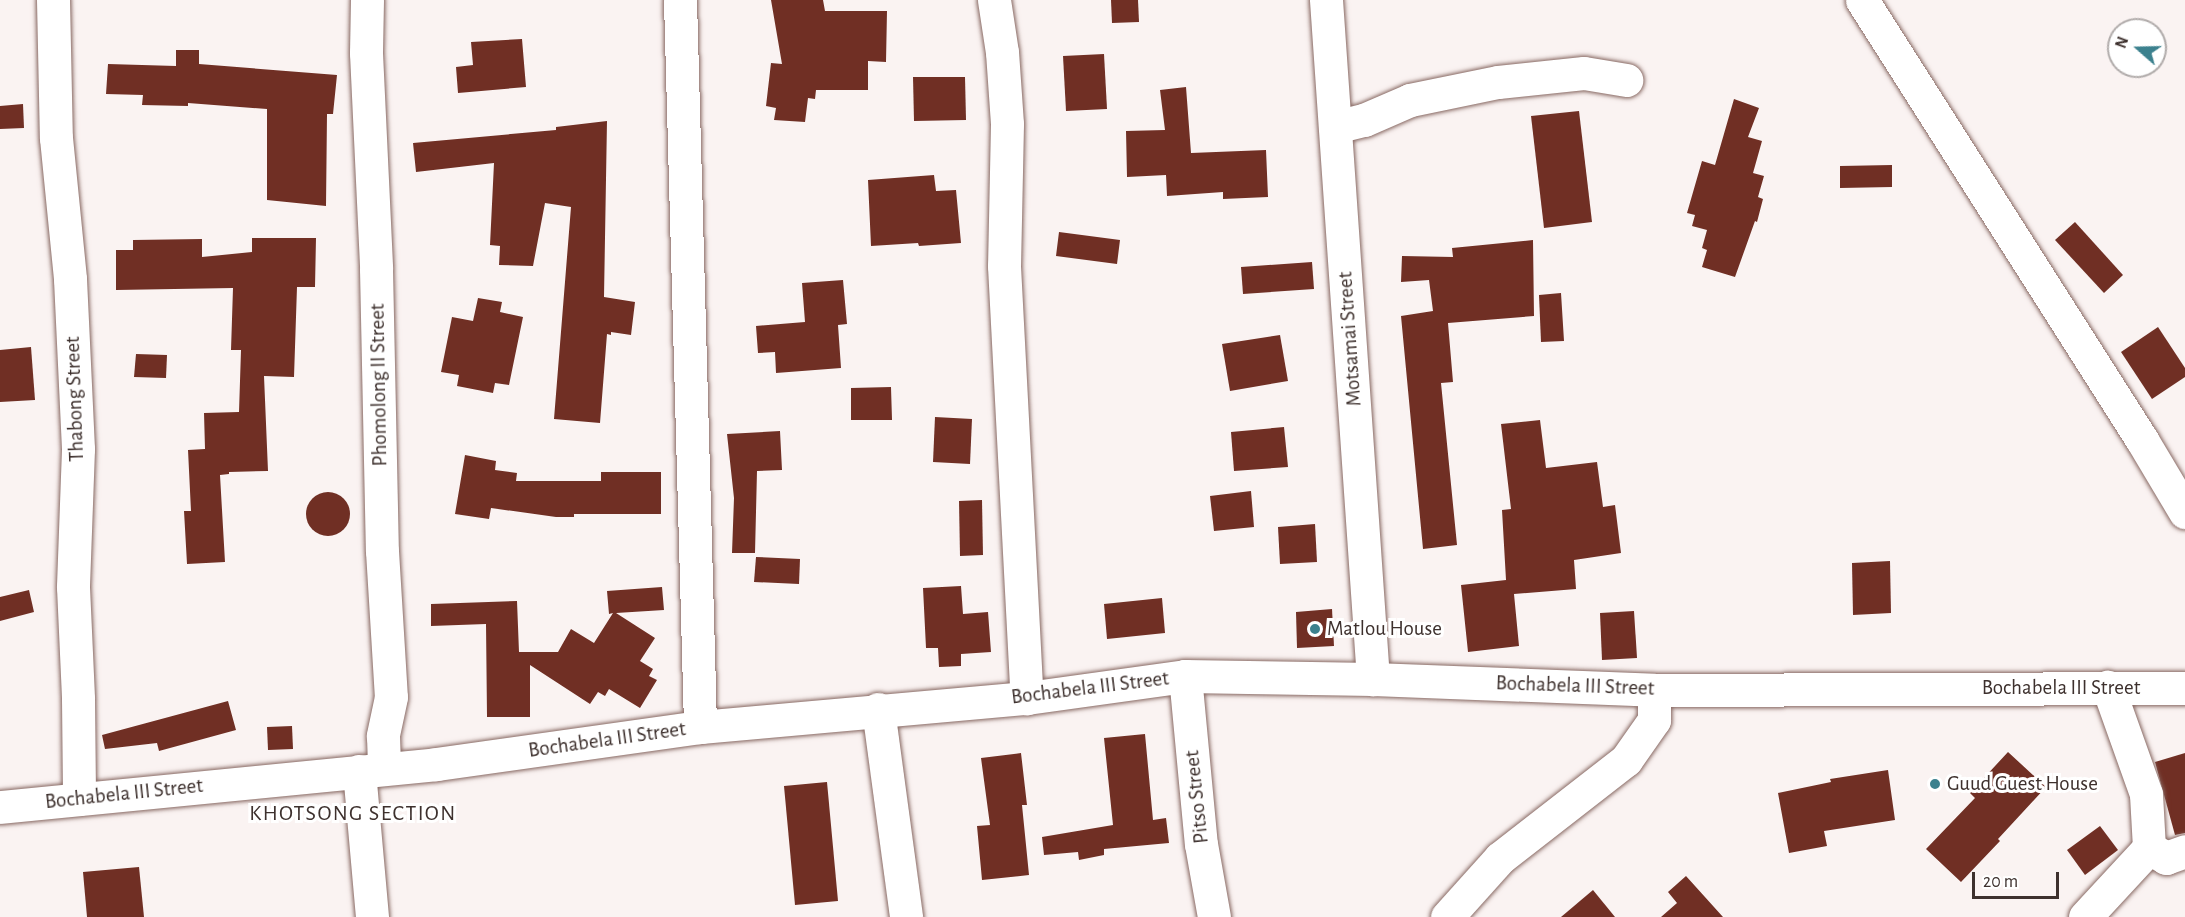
<!DOCTYPE html>
<html>
<head>
<meta charset="utf-8">
<style>
  body { margin:0 }
  #map { position:relative; width:2185px; height:917px; overflow:hidden; background:#faf3f2; font-family:"Alegreya Sans",sans-serif }
  div>[style] { position:absolute }
  [style*='--x'] { left:calc(var(--x)*1px); top:calc(var(--y)*1px); width:calc(var(--w)*1px); rotate:calc(var(--a)*1deg) }
  .building>* { inset:0; background:#702f24 }
  .round { border-radius:50% }
  .roads { filter:drop-shadow(0 0 2px #886963) drop-shadow(0 0 2px #886963) }
  .minor>* { height:33px; margin:-16.5px; padding:0 16.5px; transform-origin:16.5px; border-radius:16.5px; background:#fff }
  .dots>* { width:16px; height:16px; translate:-50% -50%; box-sizing:border-box; border:3px solid #fff; border-radius:50% }
  span { translate:-50% -50%; white-space:nowrap; text-align:center; line-height:1.15; -webkit-text-stroke:6px #fff; paint-order:stroke }
  .street-label { font-size:21px; color:#3d302d }
  .poi-label { font-size:21px; color:#3d302d }
  .left { translate:0 -50%; text-align:left }
  .neighbourhood-label { font-size:22px; color:#3d302d; letter-spacing:1.5px }
  .north { position:absolute; left:2107px; top:18px; width:60px; height:60px; box-sizing:border-box; background:#fff; border:2px solid #b1acab; border-radius:50%; rotate:290deg; font-size:16px; font-weight:700; line-height:24px; text-align:center; color:#3d302d }
  .north::after { content:''; display:block; margin:auto; width:21px; height:27px; background:#3c818e; clip-path:polygon(50% 0,100% 100%,50% 72%,0 100%) }
  .scale { position:absolute; left:1972px; top:872px; width:87px; height:27px; box-sizing:border-box; border:3px solid #3d302d; border-top:0; padding-left:8px; font-size:18px; line-height:21px; white-space:nowrap; color:#3d302d; -webkit-text-stroke:4px #fff; paint-order:stroke }
</style>
</head>
<body>
<div id="map">
  <div class="building">
    <div style="clip-path:polygon(771px 0,823px 0,825px 11px,887px 11px,886px 62px,868px 61px,868px 90px,816px 90px,815px 99px,808px 98px,805px 122px,774px 120px,776px 108px,766px 106px,771px 63px,782px 64px)"></div>
    <div style="clip-path:polygon(1111px 0,1138px 0,1139px 22px,1112px 23px)"></div>
    <div style="clip-path:polygon(522px 39px,526px 87px,458px 93px,456px 67px,473px 65px,471px 42px)"></div>
    <div style="clip-path:polygon(176px 50px,199px 50px,199px 64px,337px 75px,333px 114px,327px 114px,326px 206px,267px 200px,267px 109px,188px 103px,188px 106px,142px 105px,143px 95px,106px 94px,108px 64px,176px 66px)"></div>
    <div style="clip-path:polygon(1104px 54px,1107px 109px,1066px 111px,1063px 56px)"></div>
    <div style="clip-path:polygon(913px 77px,965px 77px,966px 120px,914px 121px)"></div>
    <div style="clip-path:polygon(1186px 87px,1191px 153px,1266px 150px,1268px 197px,1223px 199px,1223px 192px,1167px 196px,1166px 175px,1127px 177px,1126px 131px,1165px 130px,1160px 90px)"></div>
    <div style="clip-path:polygon(1734px 99px,1759px 108px,1748px 137px,1762px 141px,1753px 173px,1764px 176px,1758px 197px,1763px 199px,1757px 222px,1755px 221px,1735px 277px,1702px 267px,1707px 250px,1702px 248px,1707px 230px,1692px 226px,1695px 215px,1687px 213px,1702px 161px,1715px 165px)"></div>
    <div style="clip-path:polygon(23px 104px,24px 128px,0 129px,0 106px)"></div>
    <div style="clip-path:polygon(1579px 111px,1592px 222px,1544px 228px,1531px 116px)"></div>
    <div style="clip-path:polygon(607px 121px,604px 297px,635px 302px,631px 335px,611px 332px,611px 335px,607px 334px,600px 423px,554px 419px,571px 207px,545px 203px,533px 266px,499px 265px,500px 246px,490px 245px,494px 163px,416px 172px,413px 143px,556px 130px,556px 127px)"></div>
    <div style="clip-path:polygon(1892px 165px,1892px 187px,1840px 188px,1840px 166px)"></div>
    <div style="clip-path:polygon(934px 175px,936px 191px,956px 190px,961px 243px,919px 246px,918px 243px,871px 246px,868px 180px)"></div>
    <div style="clip-path:polygon(2075px 222px,2123px 275px,2104px 293px,2055px 240px)"></div>
    <div style="clip-path:polygon(1059px 232px,1120px 240px,1117px 264px,1056px 256px)"></div>
    <div style="clip-path:polygon(252px 238px,316px 238px,315px 287px,297px 287px,294px 377px,264px 376px,268px 471px,229px 472px,229px 474px,220px 475px,225px 562px,187px 564px,184px 511px,191px 511px,188px 450px,205px 449px,204px 413px,239px 412px,241px 350px,231px 350px,233px 288px,116px 290px,116px 250px,133px 250px,133px 240px,202px 239px,202px 257px,252px 252px)"></div>
    <div style="clip-path:polygon(1533px 240px,1534px 316px,1448px 323px,1453px 382px,1441px 383px,1457px 545px,1423px 549px,1401px 316px,1433px 311px,1429px 280px,1401px 282px,1402px 256px,1453px 257px,1452px 248px)"></div>
    <div style="clip-path:polygon(1312px 262px,1314px 289px,1243px 294px,1241px 267px)"></div>
    <div style="clip-path:polygon(843px 280px,847px 324px,838px 325px,841px 368px,776px 373px,775px 352px,758px 353px,756px 326px,805px 322px,802px 283px)"></div>
    <div style="clip-path:polygon(1561px 293px,1564px 341px,1541px 342px,1539px 295px)"></div>
    <div style="clip-path:polygon(478px 298px,502px 302px,500px 312px,523px 317px,509px 385px,495px 383px,493px 393px,457px 386px,459px 375px,441px 372px,452px 317px,473px 321px)"></div>
    <div style="clip-path:polygon(2158px 327px,2185px 368px,2185px 377px,2152px 399px,2121px 352px)"></div>
    <div style="clip-path:polygon(1280px 335px,1288px 381px,1230px 391px,1222px 344px)"></div>
    <div style="clip-path:polygon(31px 347px,35px 400px,0 402px,0 350px)"></div>
    <div style="clip-path:polygon(136px 354px,167px 355px,166px 378px,134px 377px)"></div>
    <div style="clip-path:polygon(891px 387px,892px 420px,851px 420px,851px 388px)"></div>
    <div style="clip-path:polygon(935px 417px,972px 419px,970px 464px,933px 462px)"></div>
    <div style="clip-path:polygon(1540px 420px,1546px 468px,1597px 462px,1603px 507px,1615px 505px,1621px 553px,1574px 560px,1576px 589px,1514px 594px,1519px 646px,1468px 652px,1461px 585px,1506px 580px,1502px 510px,1511px 509px,1501px 424px)"></div>
    <div style="clip-path:polygon(1284px 427px,1288px 467px,1234px 471px,1231px 432px)"></div>
    <div style="clip-path:polygon(780px 431px,782px 470px,757px 471px,755px 553px,732px 553px,734px 498px,727px 434px)"></div>
    <div style="clip-path:polygon(465px 455px,496px 461px,495px 470px,517px 473px,516px 481px,601px 481px,601px 472px,661px 472px,661px 514px,574px 514px,574px 517px,556px 517px,491px 508px,489px 519px,455px 514px)"></div>
    <div style="clip-path:polygon(1251px 491px,1254px 527px,1214px 531px,1210px 496px)"></div>
    <div class="round" style="left:306px;top:492px;width:44px;height:44px"></div>
    <div style="clip-path:polygon(982px 500px,983px 555px,960px 556px,959px 501px)"></div>
    <div style="clip-path:polygon(1315px 524px,1317px 562px,1280px 564px,1278px 527px)"></div>
    <div style="clip-path:polygon(756px 557px,800px 559px,799px 584px,754px 582px)"></div>
    <div style="clip-path:polygon(1890px 561px,1891px 613px,1853px 615px,1852px 563px)"></div>
    <div style="clip-path:polygon(961px 586px,963px 614px,988px 612px,991px 652px,961px 654px,961px 666px,939px 667px,938px 648px,926px 648px,923px 588px)"></div>
    <div style="clip-path:polygon(662px 587px,664px 610px,616px 613px,655px 638px,640px 661px,653px 669px,649px 676px,657px 680px,640px 708px,609px 689px,605px 696px,598px 692px,590px 704px,530px 665px,530px 717px,487px 717px,486px 624px,431px 626px,431px 604px,517px 601px,519px 652px,558px 652px,571px 629px,594px 643px,613px 613px,609px 614px,607px 591px)"></div>
    <div style="clip-path:polygon(29px 590px,34px 612px,0 621px,0 597px)"></div>
    <div style="clip-path:polygon(1162px 598px,1165px 633px,1107px 639px,1104px 604px)"></div>
    <div style="clip-path:polygon(1332px 609px,1334px 646px,1297px 648px,1296px 612px)"></div>
    <div style="clip-path:polygon(1634px 611px,1637px 658px,1602px 660px,1600px 613px)"></div>
    <div style="clip-path:polygon(228px 701px,236px 730px,159px 751px,157px 743px,105px 749px,102px 735px)"></div>
    <div style="clip-path:polygon(292px 726px,293px 749px,268px 750px,267px 727px)"></div>
    <div style="clip-path:polygon(1145px 734px,1153px 820px,1166px 818px,1169px 843px,1104px 849px,1104px 855px,1079px 860px,1078px 852px,1044px 855px,1042px 837px,1113px 825px,1104px 738px)"></div>
    <div style="clip-path:polygon(2008px 752px,2046px 787px,1998px 839px,2000px 841px,1961px 882px,1926px 849px,1975px 798px,1970px 793px)"></div>
    <div style="clip-path:polygon(1021px 753px,1027px 805px,1022px 805px,1029px 875px,982px 880px,977px 826px,990px 825px,981px 758px)"></div>
    <div style="clip-path:polygon(2185px 753px,2185px 833px,2175px 835px,2155px 762px)"></div>
    <div style="clip-path:polygon(1888px 770px,1895px 820px,1824px 831px,1827px 846px,1789px 853px,1778px 793px,1831px 782px,1830px 779px)"></div>
    <div style="clip-path:polygon(827px 782px,838px 901px,795px 905px,784px 786px)"></div>
    <div style="clip-path:polygon(2100px 826px,2118px 850px,2085px 875px,2067px 850px)"></div>
    <div style="clip-path:polygon(139px 867px,144px 917px,87px 917px,83px 872px)"></div>
    <div style="clip-path:polygon(1686px 876px,1723px 917px,1661px 917px,1677px 903px,1668px 892px)"></div>
    <div style="clip-path:polygon(1593px 890px,1615px 917px,1561px 917px)"></div>
  </div>
  <div class="roads">
    <div class="minor">
      <div style="--x:53;--y:0;--w:138;--a:88.8"></div>
      <div style="--x:56;--y:138;--w:142;--a:84.3"></div>
      <div style="--x:70;--y:279;--w:170;--a:87.3"></div>
      <div style="--x:78;--y:449;--w:138;--a:92.1"></div>
      <div style="--x:73;--y:587;--w:112;--a:87.4"></div>
      <div style="--x:78;--y:699;--w:100;--a:89.4"></div>
      <div style="--x:367;--y:0;--w:53;--a:91.1"></div>
      <div style="--x:366;--y:53;--w:216;--a:87.3"></div>
      <div style="--x:376;--y:269;--w:282;--a:88.8"></div>
      <div style="--x:382;--y:551;--w:146;--a:86.5"></div>
      <div style="--x:391;--y:697;--w:40;--a:102"></div>
      <div style="--x:383;--y:736;--w:32;--a:88"></div>
      <div style="--x:680;--y:0;--w:727;--a:88.42"></div>
      <div style="--x:994;--y:0;--w:53;--a:81.3"></div>
      <div style="--x:1002;--y:52;--w:72;--a:86"></div>
      <div style="--x:1007;--y:124;--w:142;--a:91.2"></div>
      <div style="--x:1004;--y:266;--w:433;--a:87"></div>
      <div style="--x:1326;--y:0;--w:681;--a:86.04"></div>
      <div style="--x:1862;--y:0;--w:522;--a:57.53"></div>
      <div style="--x:2142;--y:440;--w:84;--a:59.2"></div>
      <div style="--x:1335;--y:127;--w:30;--a:-14"></div>
      <div style="--x:1364;--y:120;--w:50;--a:-23.5"></div>
      <div style="--x:1410;--y:100;--w:90;--a:-11.6"></div>
      <div style="--x:1498;--y:82;--w:86;--a:-6"></div>
      <div style="--x:1584;--y:73;--w:43;--a:9.5"></div>
      <div style="--x:1185;--y:676;--w:169;--a:84.6"></div>
      <div style="--x:1201;--y:844;--w:74;--a:79.9"></div>
      <div style="--x:878;--y:709;--w:210;--a:82.3"></div>
      <div style="--x:359;--y:771;--w:147;--a:84.9"></div>
      <div style="--x:0;--y:807;--w:438;--a:-5.6"></div>
      <div style="--x:436;--y:764;--w:267;--a:-8"></div>
      <div style="--x:700;--y:727;--w:328;--a:-5.1"></div>
      <div style="--x:1027;--y:698;--w:160;--a:-7.9"></div>
      <div style="--x:1185;--y:676;--w:188;--a:0.9"></div>
      <div style="--x:1373;--y:679;--w:281;--a:2.2"></div>
      <div style="--x:1654;--y:690;--w:531;--a:-0.22"></div>
      <div style="--x:2149;--y:848;--w:20;--a:30"></div>
      <div style="--x:2166;--y:858;--w:20;--a:-20"></div>
      <div style="--x:1447;--y:917;--w:79;--a:-48.1"></div>
      <div style="--x:1500;--y:858;--w:160;--a:-37.9"></div>
      <div style="--x:1626;--y:760;--w:49;--a:-55"></div>
      <div style="--x:1654;--y:720;--w:30;--a:-90"></div>
      <div style="--x:2085;--y:917;--w:94;--a:-47.2"></div>
      <div style="--x:2149;--y:848;--w:54;--a:-93.2"></div>
      <div style="--x:2146;--y:794;--w:114;--a:-109.6"></div>
    </div>
  </div>
  <div class="dots">
    <div style="left:1315px;top:629px;background:#3c818e"></div>
    <div style="left:1935px;top:784px;background:#3c818e"></div>
  </div>
  <div class="street-label">
    <span style="left:1350px;top:339px;rotate:-94deg">Motsamai Street</span>
    <span style="left:379px;top:385px;rotate:-91deg">Phomolong II Street</span>
    <span style="left:75px;top:399px;rotate:-92deg">Thabong Street</span>
    <span style="left:1575px;top:686px;rotate:2deg">Bochabela III Street</span>
    <span style="left:1090px;top:688px;rotate:-7deg">Bochabela III Street</span>
    <span style="left:2061px;top:688px">Bochabela III Street</span>
    <span style="left:607px;top:740px;rotate:-8deg">Bochabela III Street</span>
    <span style="left:124px;top:794px;rotate:-6deg">Bochabela III Street</span>
    <span style="left:1197px;top:797px;rotate:-96deg">Pitso Street</span>
  </div>
  <div class="poi-label">
    <span class="left" style="left:1327px;top:629px">Matlou House</span>
    <span class="left" style="left:1947px;top:784px">Guud Guest House</span>
  </div>
  <div class="neighbourhood-label">
    <span style="left:353px;top:814px">KHOTSONG SECTION</span>
  </div>
  <div class="north">N</div>
  <div class="scale">20 m</div>
</div>
</body>
</html>
